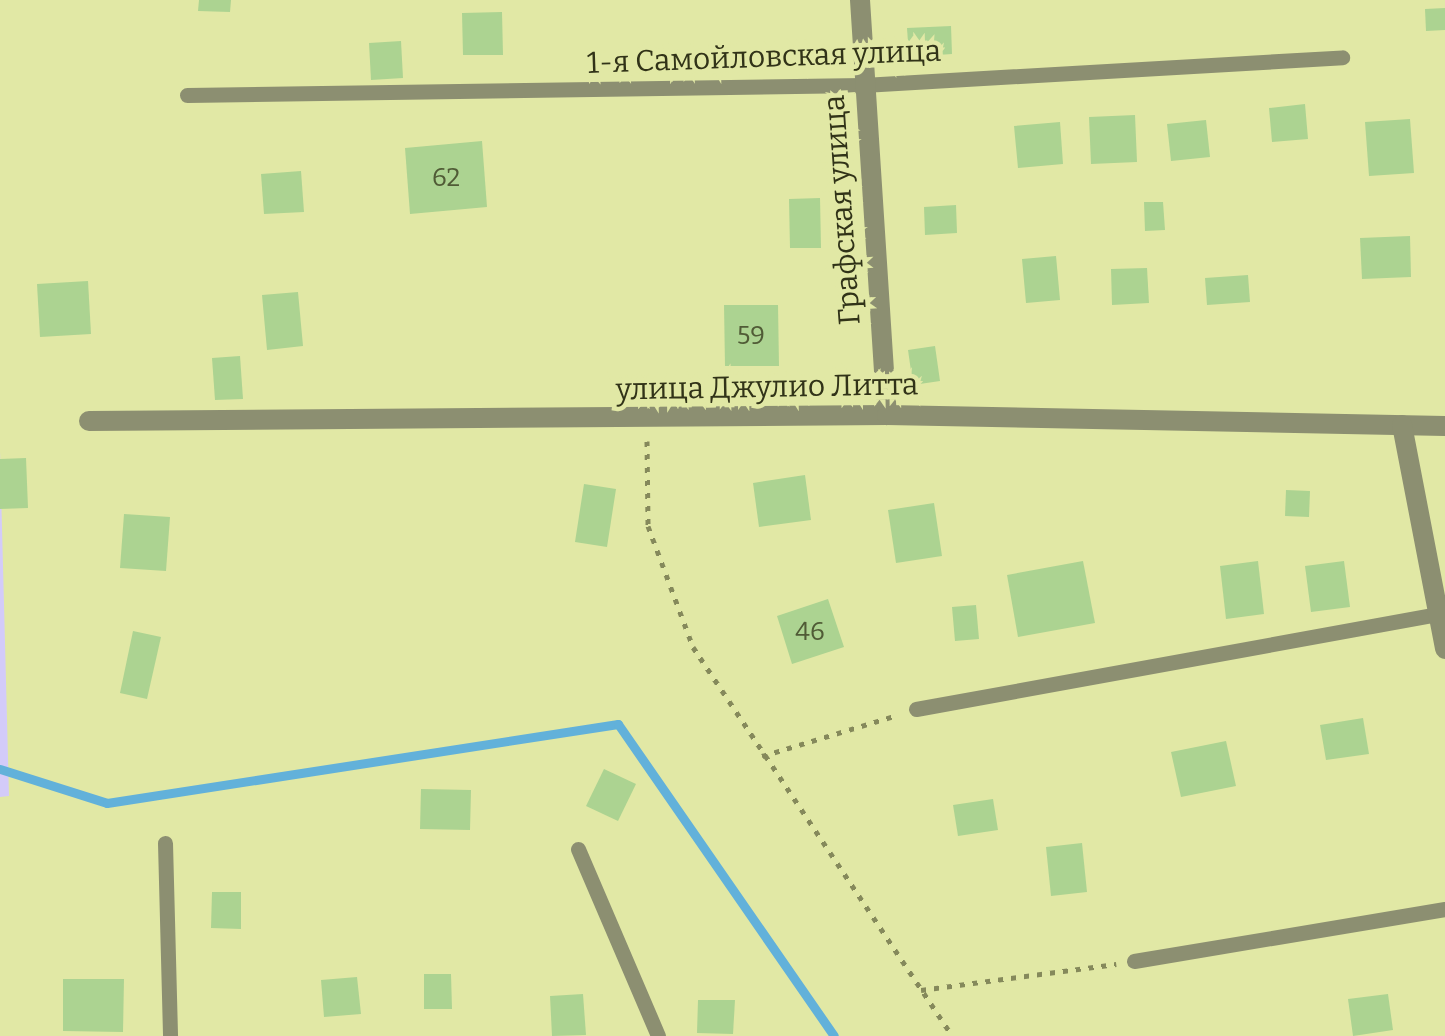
<!DOCTYPE html>
<html>
<head>
<meta charset="utf-8">
<style>
  body { margin:0 }
  #map { position:relative; width:1445px; height:1036px; overflow:hidden; background:#e1e8a5; font-family:Bitter,serif }
  div>[style] { position:absolute }
  [style*='--x'] { left:calc(var(--x)*1px); top:calc(var(--y)*1px); width:calc(var(--w)*1px); rotate:calc(var(--a)*1deg) }
  .green>* { inset:0; background:#d3cbf9 }
  .stream>* { height:9px; margin:-4.5px; padding:0 4.5px; transform-origin:4.5px; border-radius:4.5px; background:#62b1da }
  .building>* { inset:0; background:#acd391 }
  .path>* { height:5px; margin-top:-2.5px; transform-origin:0; background:repeating-linear-gradient(90deg,#85895b 0 5px,transparent 0 13px) }
  .service>* { height:15px; margin:-7.5px; padding:0 7.5px; transform-origin:7.5px; border-radius:7.5px; background:#8c8f71 }
  .minor>* { height:20px; margin:-10px; padding:0 10px; transform-origin:10px; border-radius:10px; background:#8c8f71 }
  span { translate:-50% -50%; white-space:nowrap; text-align:center; line-height:1.15; -webkit-text-stroke:9px #e1e8a5; paint-order:stroke }
  .number-label { font-size:25px; color:#505b36 }
  .number-label span { -webkit-text-stroke-width:0 }
  .street-label { font-size:30px; color:#313318 }
</style>
</head>
<body>
<div id="map">
  <div class="green">
    <div style="clip-path:polygon(0 451px,9px 796px,0 797px)"></div>
  </div>
  <div class="stream">
    <div style="--x:0;--y:769;--w:112;--a:17.6"></div>
    <div style="--x:107;--y:803;--w:517;--a:-8.79"></div>
    <div style="--x:618;--y:724;--w:379;--a:55.3"></div>
  </div>
  <div class="building">
    <div style="clip-path:polygon(199px 0,231px 0,230px 12px,198px 11px)"></div>
    <div style="clip-path:polygon(1445px 8px,1445px 30px,1426px 31px,1425px 9px)"></div>
    <div style="clip-path:polygon(502px 12px,503px 55px,463px 55px,462px 13px)"></div>
    <div style="clip-path:polygon(951px 26px,952px 54px,909px 57px,907px 28px)"></div>
    <div style="clip-path:polygon(401px 41px,403px 78px,371px 80px,369px 43px)"></div>
    <div style="clip-path:polygon(1305px 104px,1308px 139px,1272px 142px,1269px 108px)"></div>
    <div style="clip-path:polygon(1135px 115px,1137px 162px,1091px 164px,1089px 117px)"></div>
    <div style="clip-path:polygon(1410px 119px,1414px 173px,1369px 176px,1365px 122px)"></div>
    <div style="clip-path:polygon(1206px 120px,1210px 157px,1171px 161px,1167px 124px)"></div>
    <div style="clip-path:polygon(1060px 122px,1063px 164px,1018px 168px,1014px 126px)"></div>
    <div style="clip-path:polygon(482px 141px,487px 207px,410px 214px,405px 148px)"></div>
    <div style="clip-path:polygon(301px 171px,304px 212px,264px 214px,261px 174px)"></div>
    <div style="clip-path:polygon(820px 198px,821px 248px,790px 248px,789px 199px)"></div>
    <div style="clip-path:polygon(1144px 202px,1163px 202px,1165px 230px,1145px 231px)"></div>
    <div style="clip-path:polygon(956px 205px,957px 233px,925px 235px,924px 207px)"></div>
    <div style="clip-path:polygon(1410px 236px,1411px 277px,1362px 279px,1360px 238px)"></div>
    <div style="clip-path:polygon(1056px 256px,1060px 300px,1026px 303px,1022px 259px)"></div>
    <div style="clip-path:polygon(1147px 268px,1149px 303px,1112px 305px,1111px 269px)"></div>
    <div style="clip-path:polygon(1248px 275px,1250px 302px,1207px 305px,1205px 278px)"></div>
    <div style="clip-path:polygon(88px 281px,91px 334px,40px 337px,37px 284px)"></div>
    <div style="clip-path:polygon(298px 292px,303px 346px,267px 350px,262px 295px)"></div>
    <div style="clip-path:polygon(724px 305px,778px 305px,779px 366px,725px 366px)"></div>
    <div style="clip-path:polygon(935px 346px,940px 381px,913px 385px,908px 350px)"></div>
    <div style="clip-path:polygon(240px 356px,243px 399px,215px 400px,212px 358px)"></div>
    <div style="clip-path:polygon(26px 458px,28px 508px,0 509px,0 459px)"></div>
    <div style="clip-path:polygon(805px 475px,811px 520px,759px 527px,753px 483px)"></div>
    <div style="clip-path:polygon(584px 484px,616px 489px,607px 547px,575px 542px)"></div>
    <div style="clip-path:polygon(1286px 490px,1310px 491px,1309px 517px,1285px 516px)"></div>
    <div style="clip-path:polygon(934px 503px,942px 556px,896px 563px,888px 510px)"></div>
    <div style="clip-path:polygon(124px 514px,170px 517px,166px 571px,120px 568px)"></div>
    <div style="clip-path:polygon(1083px 561px,1095px 623px,1018px 637px,1007px 575px)"></div>
    <div style="clip-path:polygon(1258px 561px,1264px 614px,1226px 619px,1220px 566px)"></div>
    <div style="clip-path:polygon(1344px 561px,1350px 607px,1311px 612px,1305px 566px)"></div>
    <div style="clip-path:polygon(828px 599px,844px 647px,792px 664px,777px 616px)"></div>
    <div style="clip-path:polygon(976px 605px,979px 639px,955px 641px,952px 607px)"></div>
    <div style="clip-path:polygon(133px 631px,161px 637px,147px 699px,120px 693px)"></div>
    <div style="clip-path:polygon(1363px 718px,1369px 754px,1326px 760px,1320px 725px)"></div>
    <div style="clip-path:polygon(1226px 741px,1236px 786px,1181px 797px,1171px 752px)"></div>
    <div style="clip-path:polygon(604px 769px,636px 784px,618px 821px,586px 806px)"></div>
    <div style="clip-path:polygon(421px 789px,471px 790px,470px 830px,420px 829px)"></div>
    <div style="clip-path:polygon(993px 799px,998px 830px,958px 836px,953px 805px)"></div>
    <div style="clip-path:polygon(1082px 843px,1087px 892px,1051px 896px,1046px 847px)"></div>
    <div style="clip-path:polygon(212px 892px,241px 892px,241px 929px,211px 928px)"></div>
    <div style="clip-path:polygon(424px 974px,451px 974px,452px 1009px,424px 1009px)"></div>
    <div style="clip-path:polygon(357px 977px,361px 1014px,324px 1017px,321px 980px)"></div>
    <div style="clip-path:polygon(63px 979px,124px 979px,123px 1032px,63px 1031px)"></div>
    <div style="clip-path:polygon(583px 994px,586px 1035px,552px 1036px,550px 996px)"></div>
    <div style="clip-path:polygon(1388px 994px,1393px 1030px,1353px 1036px,1348px 999px)"></div>
    <div style="clip-path:polygon(698px 1000px,735px 1000px,733px 1034px,697px 1033px)"></div>
  </div>
  <div class="path">
    <div style="--x:647;--y:441;--w:85;--a:89.3"></div>
    <div style="--x:648;--y:526;--w:129;--a:69.6"></div>
    <div style="--x:693;--y:647;--w:467;--a:56.3"></div>
    <div style="--x:762;--y:756;--w:142;--a:-16.8"></div>
    <div style="--x:921;--y:990;--w:197;--a:-7.6"></div>
  </div>
  <div class="service">
    <div style="--x:187;--y:95;--w:676;--a:-0.85"></div>
    <div style="--x:863;--y:85;--w:480;--a:-3.3"></div>
    <div style="--x:916;--y:709;--w:531;--a:-10.31"></div>
    <div style="--x:165;--y:843;--w:193;--a:88.5"></div>
    <div style="--x:578;--y:849;--w:203;--a:66.8"></div>
    <div style="--x:1134;--y:961;--w:315;--a:-9.5"></div>
  </div>
  <div class="minor">
    <div style="--x:860;--y:0;--w:416;--a:86.3"></div>
    <div style="--x:89;--y:421;--w:798;--a:-0.43"></div>
    <div style="--x:887;--y:415;--w:558;--a:1.13"></div>
    <div style="--x:1402;--y:425;--w:228;--a:79.1"></div>
  </div>
  <div class="number-label">
    <span style="left:446px;top:178px">62</span>
    <span style="left:751px;top:336px">59</span>
    <span style="left:810px;top:632px">46</span>
  </div>
  <div class="street-label">
    <span style="left:764px;top:57px;rotate:-2deg">1-я Самойловская улица</span>
    <span style="left:842px;top:210px;rotate:-94deg">Графская улица</span>
    <span style="left:767px;top:387px;rotate:-1deg">улица Джулио Литта</span>
  </div>
</div>
</body>
</html>
